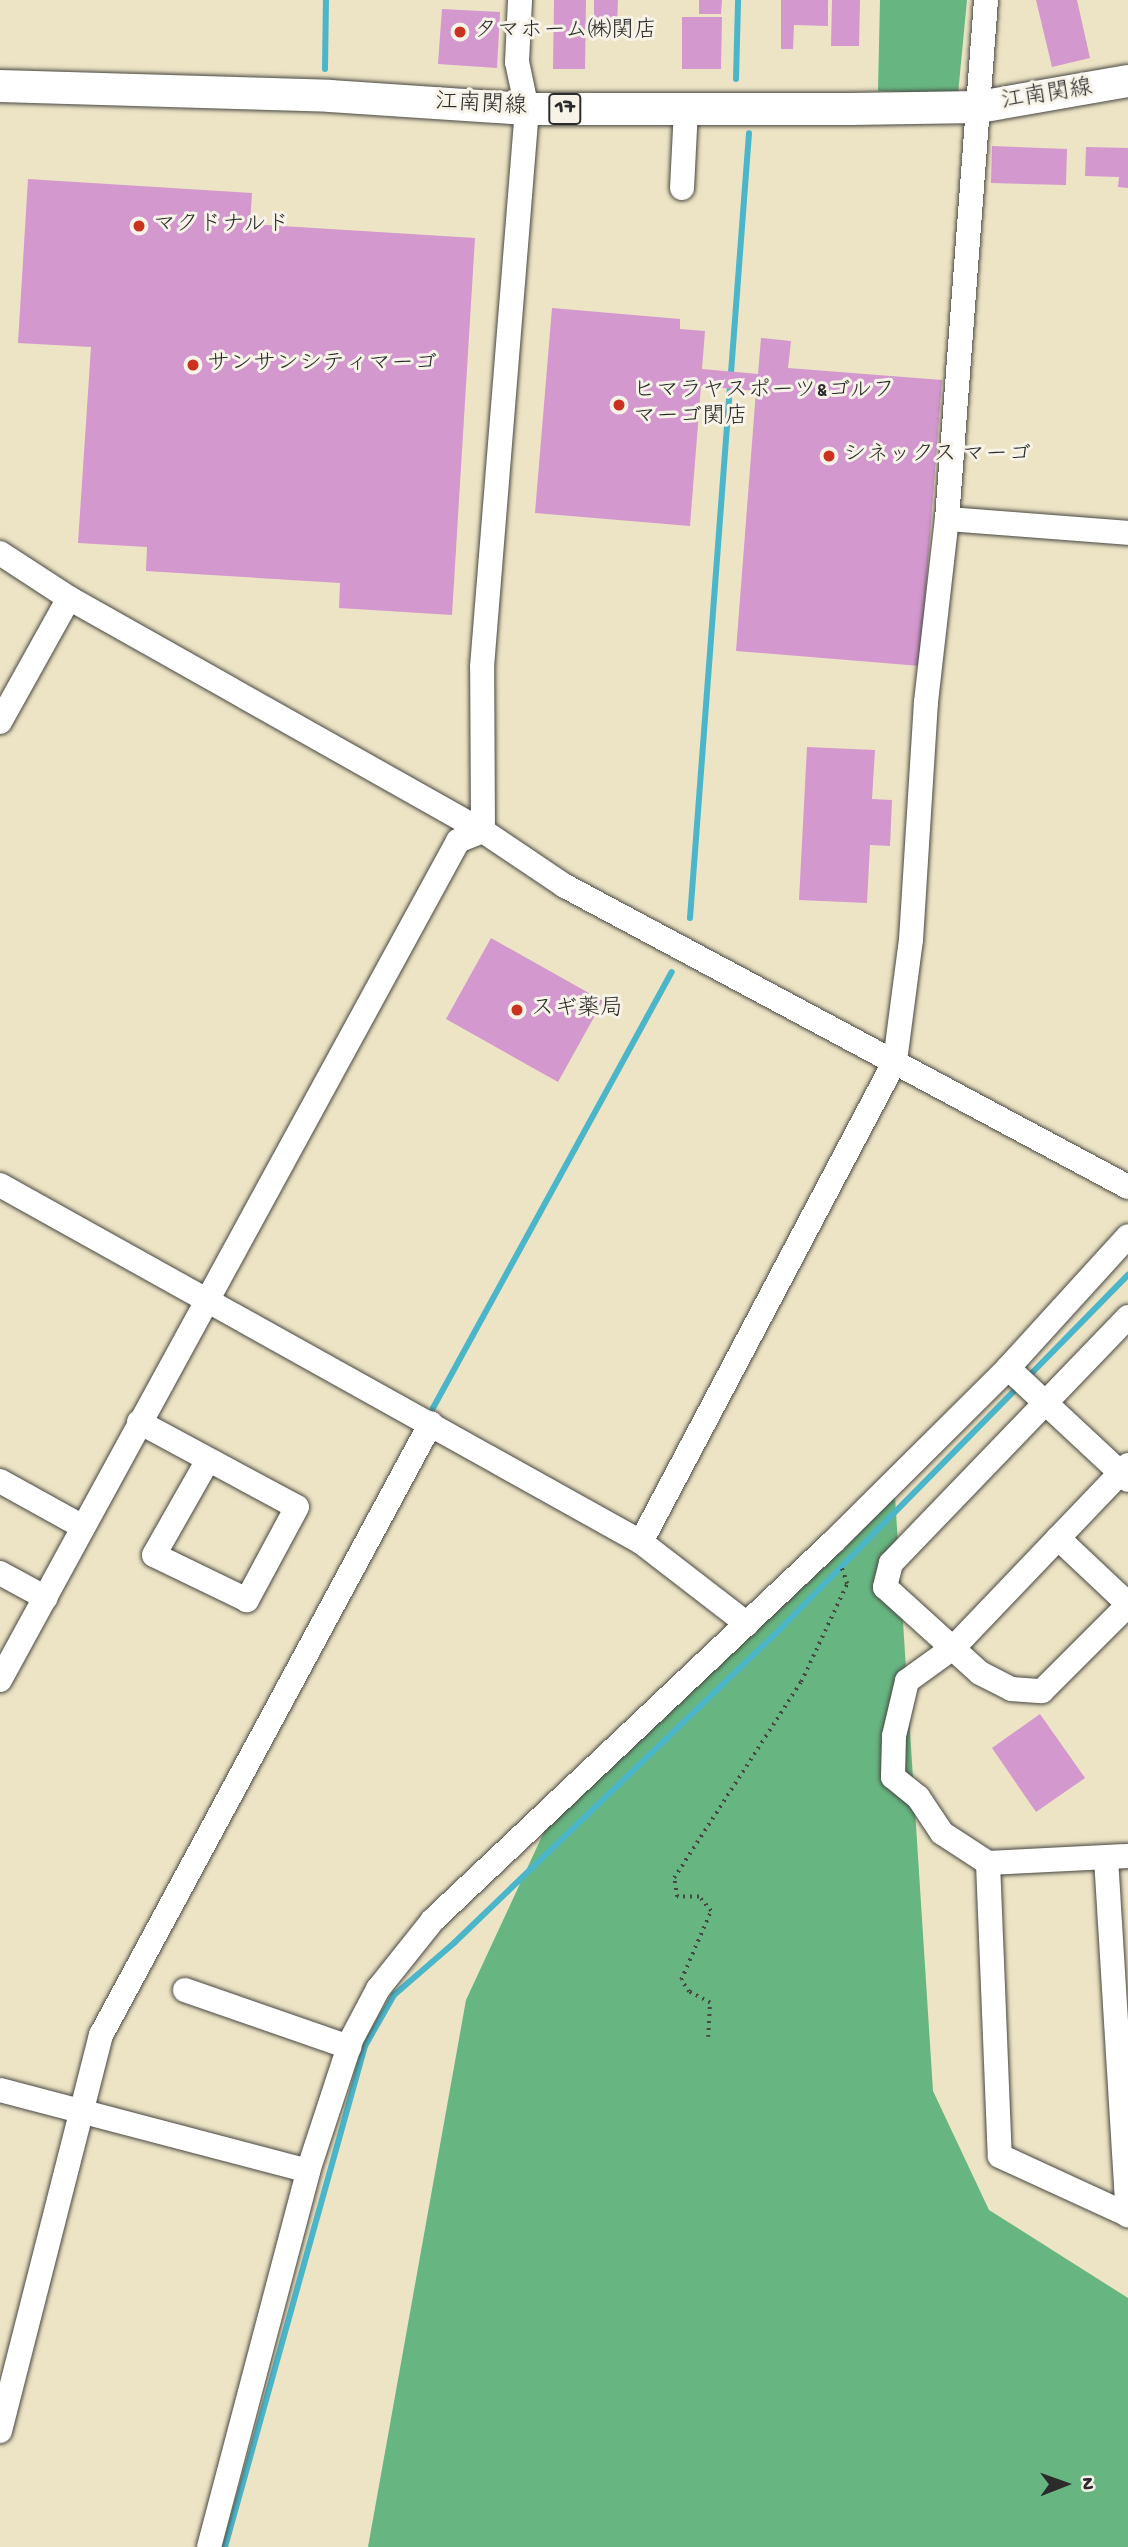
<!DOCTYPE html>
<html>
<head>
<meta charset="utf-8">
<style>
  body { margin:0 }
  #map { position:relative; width:1128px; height:2547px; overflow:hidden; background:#ede4c5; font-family:"Gochi Hand","Klee One",sans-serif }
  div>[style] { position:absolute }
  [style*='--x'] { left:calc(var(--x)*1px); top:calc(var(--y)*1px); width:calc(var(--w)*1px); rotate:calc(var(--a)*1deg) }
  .forest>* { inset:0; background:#67b681 }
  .stream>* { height:6px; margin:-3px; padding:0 3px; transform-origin:3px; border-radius:3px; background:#4bb6c9 }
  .building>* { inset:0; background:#d398ce }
  .path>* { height:3.5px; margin-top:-1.75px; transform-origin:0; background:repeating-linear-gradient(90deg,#484742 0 2px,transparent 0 7px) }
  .roads { filter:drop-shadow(0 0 2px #484742) drop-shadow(0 0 2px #484742) }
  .minor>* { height:24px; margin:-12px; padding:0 12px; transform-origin:12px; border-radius:12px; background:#fff }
  .major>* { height:32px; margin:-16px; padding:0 16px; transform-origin:16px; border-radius:16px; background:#fff }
  .dots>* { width:19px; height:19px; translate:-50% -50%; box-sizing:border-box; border:4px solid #f7f3e8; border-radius:50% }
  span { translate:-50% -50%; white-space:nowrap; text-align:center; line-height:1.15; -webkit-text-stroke:6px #f7f3e8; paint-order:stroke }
  .shield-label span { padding:2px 5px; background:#f7f3e8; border:2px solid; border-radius:5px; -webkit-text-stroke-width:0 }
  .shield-label { font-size:21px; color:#2b2b2b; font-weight:700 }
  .poi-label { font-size:23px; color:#2b2b2b }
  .left { translate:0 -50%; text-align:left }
  .street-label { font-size:23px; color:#2b2b2b }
  .north { position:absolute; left:1030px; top:2449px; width:70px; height:70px; -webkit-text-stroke:5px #f7f3e8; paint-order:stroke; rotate:89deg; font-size:19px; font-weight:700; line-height:28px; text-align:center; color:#2b2b2b }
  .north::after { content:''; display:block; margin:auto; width:24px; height:32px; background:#2b2b2b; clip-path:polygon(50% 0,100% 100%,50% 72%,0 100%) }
</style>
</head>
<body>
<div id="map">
  <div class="forest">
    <div style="clip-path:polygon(880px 0,967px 0,958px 94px,878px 91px)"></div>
    <div style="clip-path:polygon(894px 1481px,933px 2091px,989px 2210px,1128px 2298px,1128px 2547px,368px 2547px,466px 2000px,556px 1806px)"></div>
  </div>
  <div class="stream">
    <div style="--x:325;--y:69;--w:69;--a:-89.2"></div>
    <div style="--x:736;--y:79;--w:79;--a:-88.5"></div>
    <div style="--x:690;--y:918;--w:787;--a:-85.7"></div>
    <div style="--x:1026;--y:1379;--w:146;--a:-45.6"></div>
    <div style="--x:433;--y:1408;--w:497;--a:-61.3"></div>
    <div style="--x:225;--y:2547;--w:520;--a:-74.39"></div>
    <div style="--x:365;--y:2046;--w:59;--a:-60.4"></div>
    <div style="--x:394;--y:1995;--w:79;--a:-40.9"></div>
    <div style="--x:454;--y:1943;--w:457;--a:-43.9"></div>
    <div style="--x:783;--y:1626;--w:335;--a:-45.5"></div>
  </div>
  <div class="building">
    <div style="clip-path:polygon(554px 0,586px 0,585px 69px,553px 69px)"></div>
    <div style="clip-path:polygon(594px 0,618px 0,617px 27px,594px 26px)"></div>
    <div style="clip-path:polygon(699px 0,722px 0,721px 14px,699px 14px)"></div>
    <div style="clip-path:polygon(781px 0,828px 0,828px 26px,794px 25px,793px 49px,781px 49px)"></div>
    <div style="clip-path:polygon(832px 0,860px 0,859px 46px,831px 46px)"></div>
    <div style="clip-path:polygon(1036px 0,1077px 0,1090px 58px,1052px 67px)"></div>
    <div style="clip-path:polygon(442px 9px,500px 12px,497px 68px,438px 64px)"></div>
    <div style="clip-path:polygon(682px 17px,722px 17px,721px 69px,682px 69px)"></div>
    <div style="clip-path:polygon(992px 146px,1067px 149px,1066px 185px,991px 183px)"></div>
    <div style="clip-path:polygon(1086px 147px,1128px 148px,1128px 188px,1118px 187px,1119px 177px,1085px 176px)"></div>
    <div style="clip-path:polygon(28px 179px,252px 193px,250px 224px,475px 238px,452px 615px,339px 608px,340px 583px,146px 571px,147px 547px,78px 543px,91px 347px,18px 343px)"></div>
    <div style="clip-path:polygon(552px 308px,680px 319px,680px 329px,705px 331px,702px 369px,758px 374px,761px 338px,791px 341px,788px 368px,942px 380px,920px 666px,736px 651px,756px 391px,701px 386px,690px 526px,535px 513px)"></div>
    <div style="clip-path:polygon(807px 747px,875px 750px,872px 799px,892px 800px,890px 846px,870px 845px,867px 903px,799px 900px)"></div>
    <div style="clip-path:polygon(491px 938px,603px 1001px,558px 1082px,446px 1019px)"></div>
    <div style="clip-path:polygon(1040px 1714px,1085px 1778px,1036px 1812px,992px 1748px)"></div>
  </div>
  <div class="path">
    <div style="--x:708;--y:2037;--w:34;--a:-87"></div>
    <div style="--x:710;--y:2003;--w:24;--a:-152"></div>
    <div style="--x:689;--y:1992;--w:14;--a:-124"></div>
    <div style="--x:681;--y:1980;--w:75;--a:-66.5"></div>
    <div style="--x:711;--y:1911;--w:18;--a:-131"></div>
    <div style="--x:699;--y:1897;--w:22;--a:180"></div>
    <div style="--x:677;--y:1897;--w:19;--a:-99"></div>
    <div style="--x:674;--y:1878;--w:234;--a:-57.1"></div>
    <div style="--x:801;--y:1682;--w:108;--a:-64.9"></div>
    <div style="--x:847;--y:1584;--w:21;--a:-109"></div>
  </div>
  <div class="roads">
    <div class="minor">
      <div style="--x:682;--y:188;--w:79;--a:-87.1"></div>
      <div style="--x:947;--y:519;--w:182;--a:4.4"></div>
      <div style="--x:0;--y:553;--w:82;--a:33.1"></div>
      <div style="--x:69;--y:598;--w:475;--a:29.4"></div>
      <div style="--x:483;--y:831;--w:99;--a:33.9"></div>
      <div style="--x:565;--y:886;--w:638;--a:28.13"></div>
      <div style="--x:0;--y:722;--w:142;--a:-60.9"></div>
      <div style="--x:483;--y:831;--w:164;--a:-90.3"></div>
      <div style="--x:482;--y:667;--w:560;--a:-85.39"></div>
      <div style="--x:527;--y:109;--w:48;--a:-102"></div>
      <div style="--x:517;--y:62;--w:62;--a:-87.2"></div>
      <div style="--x:0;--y:1185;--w:734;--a:29.12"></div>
      <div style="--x:641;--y:1542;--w:134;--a:37.7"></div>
      <div style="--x:1128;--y:1317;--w:342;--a:133.9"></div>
      <div style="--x:891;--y:1563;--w:25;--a:104"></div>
      <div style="--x:885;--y:1587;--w:128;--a:42.2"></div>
      <div style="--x:980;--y:1673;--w:35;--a:27"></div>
      <div style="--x:1011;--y:1689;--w:31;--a:4"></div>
      <div style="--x:1042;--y:1691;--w:122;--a:-45"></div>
      <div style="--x:1008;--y:1368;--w:164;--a:43"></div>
      <div style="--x:139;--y:1422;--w:179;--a:28.3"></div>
      <div style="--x:297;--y:1507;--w:106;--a:118.3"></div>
      <div style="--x:247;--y:1600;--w:103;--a:-154.2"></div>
      <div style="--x:154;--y:1555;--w:109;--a:-60.4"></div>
      <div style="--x:1128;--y:1465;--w:252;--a:133.7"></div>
      <div style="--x:954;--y:1647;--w:58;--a:144.1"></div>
      <div style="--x:907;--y:1681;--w:57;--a:103.3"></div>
      <div style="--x:894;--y:1736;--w:41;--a:91.4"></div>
      <div style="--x:893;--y:1777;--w:32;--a:39"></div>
      <div style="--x:918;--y:1797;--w:43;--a:56.3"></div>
      <div style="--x:942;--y:1833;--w:55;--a:33.1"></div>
      <div style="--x:988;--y:1863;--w:140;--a:-2.9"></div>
      <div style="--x:0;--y:1481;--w:95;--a:29"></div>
      <div style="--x:1058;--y:1538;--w:96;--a:43.3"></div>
      <div style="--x:641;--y:1542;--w:544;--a:-62.16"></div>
      <div style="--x:895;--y:1061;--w:122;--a:-82.5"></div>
      <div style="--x:911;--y:940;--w:238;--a:-86.4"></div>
      <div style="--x:926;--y:702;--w:184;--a:-83.5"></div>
      <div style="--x:947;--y:519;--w:520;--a:-85.7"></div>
      <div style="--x:0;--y:1573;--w:52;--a:28.5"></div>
      <div style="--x:0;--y:1680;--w:956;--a:-61.37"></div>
      <div style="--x:458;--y:841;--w:27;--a:-22"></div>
      <div style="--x:1106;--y:1858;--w:358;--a:86.5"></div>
      <div style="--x:988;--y:1863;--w:293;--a:87.7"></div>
      <div style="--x:1000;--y:2156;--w:141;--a:24.7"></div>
      <div style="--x:185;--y:1990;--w:174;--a:19.2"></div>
      <div style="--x:0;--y:2090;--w:318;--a:14.7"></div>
      <div style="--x:0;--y:2431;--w:409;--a:-75.7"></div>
      <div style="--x:101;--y:2035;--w:695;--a:-61.67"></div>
      <div style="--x:209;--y:2547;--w:389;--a:-75.2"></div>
      <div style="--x:308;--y:2171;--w:138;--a:-71.8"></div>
      <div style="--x:351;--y:2040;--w:58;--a:-62.1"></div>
      <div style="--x:378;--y:1989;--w:88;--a:-51.4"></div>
      <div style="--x:433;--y:1920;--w:550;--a:-43.38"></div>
      <div style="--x:833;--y:1542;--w:247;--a:-44.8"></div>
      <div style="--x:1008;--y:1368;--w:178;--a:-47.7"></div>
    </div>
    <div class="major">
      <div style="--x:0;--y:86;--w:330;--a:1.7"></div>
      <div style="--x:330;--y:96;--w:197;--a:3.8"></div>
      <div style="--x:527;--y:109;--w:324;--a:0"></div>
      <div style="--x:851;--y:109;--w:128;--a:-0.9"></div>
      <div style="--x:979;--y:107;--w:151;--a:-9.9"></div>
    </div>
  </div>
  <div class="dots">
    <div style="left:460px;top:32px;background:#c8321e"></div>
    <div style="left:139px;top:226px;background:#c8321e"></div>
    <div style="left:193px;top:365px;background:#c8321e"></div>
    <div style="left:619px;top:405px;background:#c8321e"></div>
    <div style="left:829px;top:456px;background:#c8321e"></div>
    <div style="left:517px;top:1010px;background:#c8321e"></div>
  </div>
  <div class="shield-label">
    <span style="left:565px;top:109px">17</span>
  </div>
  <div class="poi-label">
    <span class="left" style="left:474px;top:32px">タマホーム㈱関店</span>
    <span class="left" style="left:153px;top:226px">マクドナルド</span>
    <span class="left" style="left:207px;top:365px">サンサンシティマーゴ</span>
    <span class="left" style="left:633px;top:405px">ヒマラヤスポーツ&amp;ゴルフ<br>マーゴ関店</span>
    <span class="left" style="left:843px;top:456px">シネックス マーゴ</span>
    <span class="left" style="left:531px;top:1010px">スギ薬局</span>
  </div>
  <div class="street-label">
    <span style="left:1047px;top:96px;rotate:-9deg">江南関線</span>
    <span style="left:481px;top:106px;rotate:3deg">江南関線</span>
  </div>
  <div class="north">N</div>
</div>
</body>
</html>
